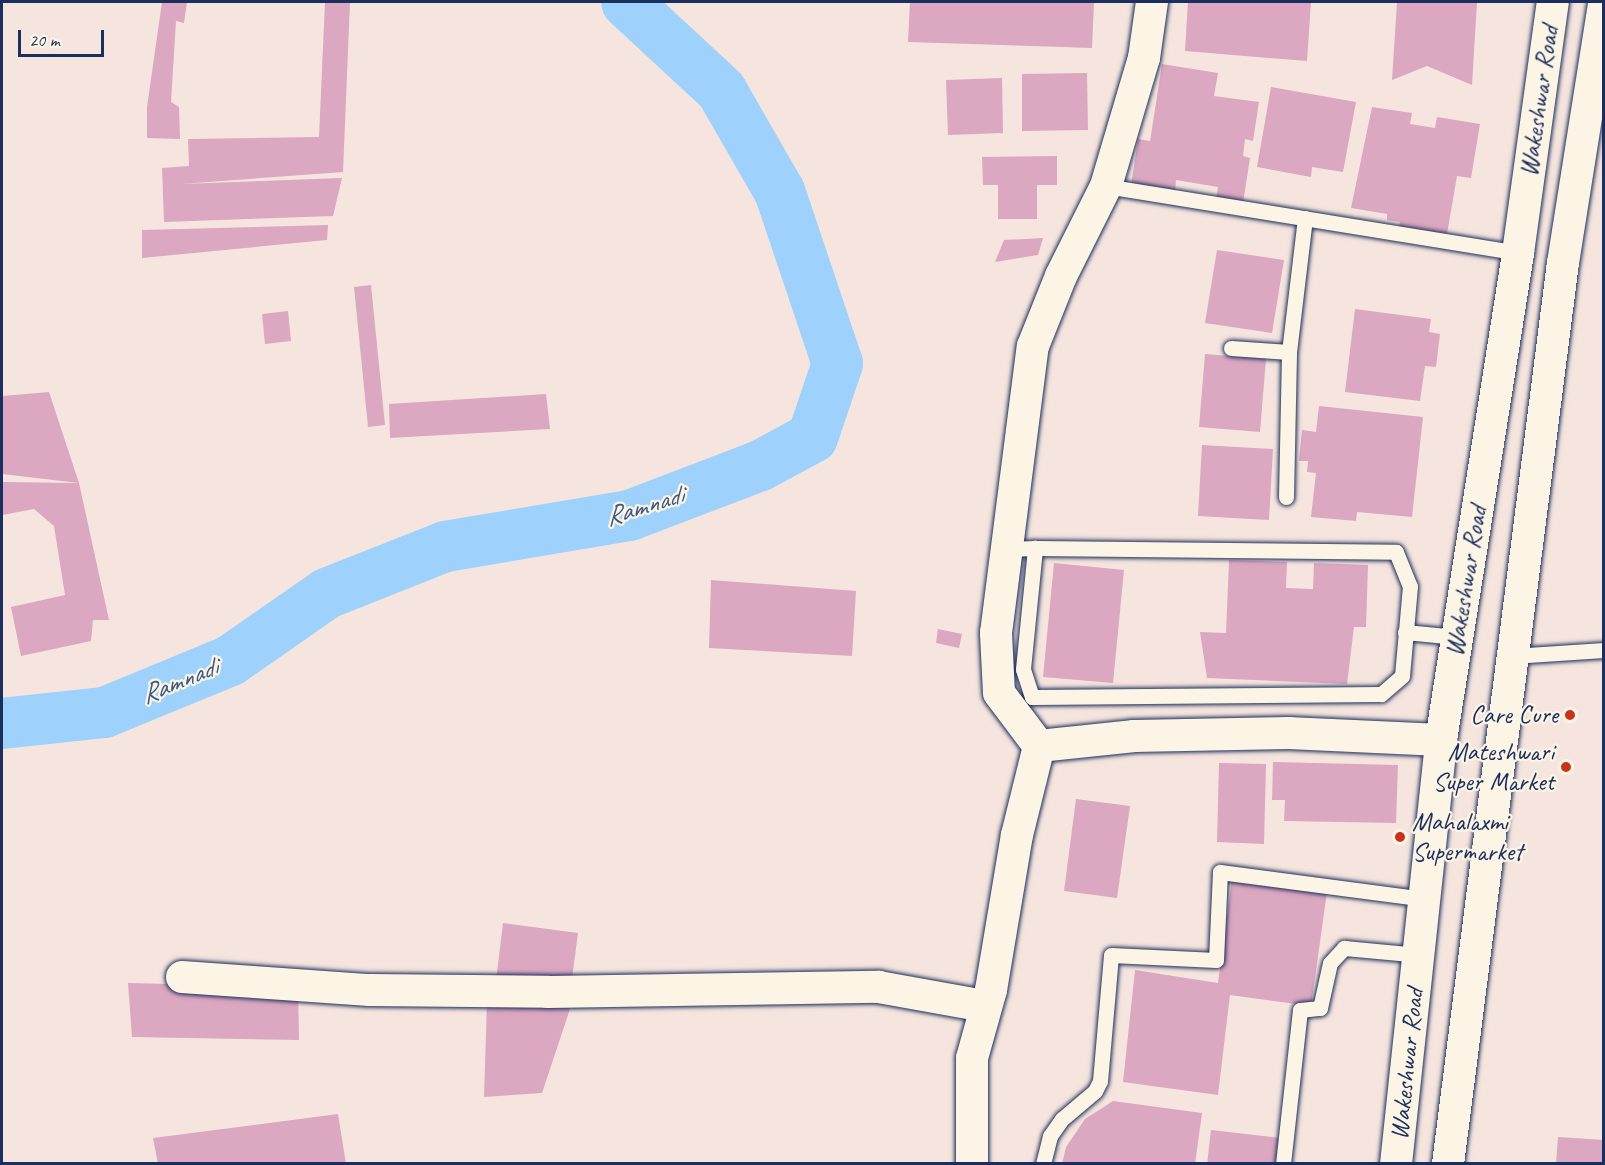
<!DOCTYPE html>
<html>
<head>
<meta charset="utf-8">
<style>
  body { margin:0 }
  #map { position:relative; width:1605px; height:1165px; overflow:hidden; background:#f6e5de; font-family:Caveat,sans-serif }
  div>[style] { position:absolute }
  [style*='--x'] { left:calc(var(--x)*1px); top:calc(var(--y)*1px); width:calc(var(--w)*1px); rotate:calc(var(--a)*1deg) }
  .river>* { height:51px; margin:-25.5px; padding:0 25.5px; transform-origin:25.5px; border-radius:25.5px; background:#9ed1fb }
  .building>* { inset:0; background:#dca7c0 }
  .roads { filter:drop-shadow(0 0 2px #1b2f5e) drop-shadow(0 0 2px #1b2f5e) }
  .lane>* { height:15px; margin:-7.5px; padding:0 7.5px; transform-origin:7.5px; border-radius:7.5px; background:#fcf5e5 }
  .street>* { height:32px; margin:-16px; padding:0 16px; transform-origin:16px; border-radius:16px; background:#fcf5e5 }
  .dots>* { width:16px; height:16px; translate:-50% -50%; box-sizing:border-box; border:3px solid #fcf5e5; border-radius:50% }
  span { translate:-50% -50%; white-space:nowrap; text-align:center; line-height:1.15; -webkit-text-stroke:4.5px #fcf5e5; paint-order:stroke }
  .street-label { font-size:26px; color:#1b2f5e }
  .poi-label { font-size:26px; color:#1b2f5e }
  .right { translate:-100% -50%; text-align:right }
  .left { translate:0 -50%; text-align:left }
  .water-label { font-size:27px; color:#3c5885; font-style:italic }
  .frame { position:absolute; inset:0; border:3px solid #1b2f5e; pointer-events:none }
  .scale { position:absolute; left:18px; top:30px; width:86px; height:27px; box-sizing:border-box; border:3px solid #1b2f5e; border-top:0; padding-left:8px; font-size:18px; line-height:21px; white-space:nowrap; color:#1b2f5e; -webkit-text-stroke:4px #fcf5e5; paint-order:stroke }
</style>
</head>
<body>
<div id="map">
  <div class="river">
    <div style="--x:2;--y:723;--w:103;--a:-6.2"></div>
    <div style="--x:104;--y:712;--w:136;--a:-22.4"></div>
    <div style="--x:230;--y:660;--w:117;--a:-34.9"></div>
    <div style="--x:326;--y:593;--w:128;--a:-21.6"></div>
    <div style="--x:445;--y:546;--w:187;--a:-9.6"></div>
    <div style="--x:629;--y:515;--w:140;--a:-20.9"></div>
    <div style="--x:760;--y:465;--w:59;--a:-28.3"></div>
    <div style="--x:812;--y:437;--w:78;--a:-71.3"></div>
    <div style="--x:837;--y:363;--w:182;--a:-108.6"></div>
    <div style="--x:779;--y:191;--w:116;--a:-119.9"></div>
    <div style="--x:721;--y:90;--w:129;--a:-137.2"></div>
  </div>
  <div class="building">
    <div style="clip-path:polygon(162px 2px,187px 2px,184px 23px,176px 21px,171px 102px,179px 107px,180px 139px,147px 138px,147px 107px)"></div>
    <div style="clip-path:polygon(325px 2px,350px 2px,343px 172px,181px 184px,342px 178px,333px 216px,164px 222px,162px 168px,189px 166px,188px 139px,319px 137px)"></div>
    <div style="clip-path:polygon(910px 2px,1094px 2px,1092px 48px,908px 42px)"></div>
    <div style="clip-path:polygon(1188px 2px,1311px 2px,1307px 61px,1185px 51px)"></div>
    <div style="clip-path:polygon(1397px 2px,1477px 2px,1472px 85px,1427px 66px,1392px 80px)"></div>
    <div style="clip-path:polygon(1162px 64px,1218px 73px,1214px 96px,1259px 102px,1253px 141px,1245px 139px,1243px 156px,1250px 158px,1243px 203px,1216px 199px,1218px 187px,1176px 180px,1175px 192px,1131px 186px,1138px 139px,1150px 141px)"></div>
    <div style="clip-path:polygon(1087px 73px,1088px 130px,1022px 131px,1022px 74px)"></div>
    <div style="clip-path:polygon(1002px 78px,1003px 133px,948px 135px,946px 80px)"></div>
    <div style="clip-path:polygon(1271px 87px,1356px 102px,1343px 172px,1312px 167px,1311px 177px,1257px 167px)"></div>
    <div style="clip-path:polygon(1372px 107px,1412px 113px,1410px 124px,1435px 128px,1437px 117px,1480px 124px,1471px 178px,1457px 176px,1447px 234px,1399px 227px,1400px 222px,1387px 220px,1387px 214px,1351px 208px)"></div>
    <div style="clip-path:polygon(1057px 156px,1057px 185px,1037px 185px,1037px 219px,998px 219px,998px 185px,983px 185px,982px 157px)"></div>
    <div style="clip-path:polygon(328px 225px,327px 240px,142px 258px,142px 230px)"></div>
    <div style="clip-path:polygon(1043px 238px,1038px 255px,995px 262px,1004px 240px)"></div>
    <div style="clip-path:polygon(1217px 250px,1284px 260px,1272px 333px,1205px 323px)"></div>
    <div style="clip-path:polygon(371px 285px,385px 425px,368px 427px,354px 287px)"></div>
    <div style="clip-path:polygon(1355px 309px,1431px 319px,1429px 332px,1440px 334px,1436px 367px,1425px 366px,1420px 401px,1345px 392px)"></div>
    <div style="clip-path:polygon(288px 311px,291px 341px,265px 344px,262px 314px)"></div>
    <div style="clip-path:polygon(1205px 354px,1266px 359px,1260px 432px,1199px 427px)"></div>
    <div style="clip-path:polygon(49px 392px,79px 483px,2px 474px,2px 396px)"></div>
    <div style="clip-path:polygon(546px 394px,550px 429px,390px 438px,389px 404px)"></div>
    <div style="clip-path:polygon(1319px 406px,1423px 417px,1412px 517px,1357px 512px,1356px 521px,1311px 517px,1316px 473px,1307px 472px,1308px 461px,1299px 461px,1302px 430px,1316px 432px)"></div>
    <div style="clip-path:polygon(1202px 445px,1273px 449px,1269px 520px,1198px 516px)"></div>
    <div style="clip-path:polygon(2px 482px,79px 483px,109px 620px,93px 620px,91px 641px,21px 656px,11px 607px,65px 595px,54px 526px,34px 509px,2px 515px)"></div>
    <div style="clip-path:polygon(1229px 560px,1287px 562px,1286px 588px,1313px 589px,1314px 563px,1368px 565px,1366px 627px,1354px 627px,1347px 684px,1207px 678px,1200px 632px,1226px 633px)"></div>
    <div style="clip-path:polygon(1054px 563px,1124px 570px,1113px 683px,1043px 677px)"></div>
    <div style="clip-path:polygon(711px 580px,856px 591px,852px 656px,709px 648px)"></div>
    <div style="clip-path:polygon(938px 629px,962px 634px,959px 648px,936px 643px)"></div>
    <div style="clip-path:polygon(1273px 762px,1398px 765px,1396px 823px,1284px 821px,1285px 800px,1272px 800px)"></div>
    <div style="clip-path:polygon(1219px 763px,1266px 764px,1264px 844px,1217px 842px)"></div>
    <div style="clip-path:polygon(1076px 799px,1130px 806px,1117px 898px,1064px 891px)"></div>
    <div style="clip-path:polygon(1232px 880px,1327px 892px,1311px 1006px,1230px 995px,1218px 1095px,1123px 1082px,1135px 970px,1218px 983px)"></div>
    <div style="clip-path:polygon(503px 923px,578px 933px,571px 986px,496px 981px)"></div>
    <div style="clip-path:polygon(128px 983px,298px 987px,299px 1040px,132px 1037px)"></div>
    <div style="clip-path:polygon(487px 1002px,571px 1006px,542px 1093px,484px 1097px)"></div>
    <div style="clip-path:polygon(1113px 1101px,1202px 1113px,1195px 1164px,1062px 1164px,1066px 1147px,1085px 1119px)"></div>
    <div style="clip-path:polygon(338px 1114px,346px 1164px,158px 1164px,153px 1138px)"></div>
    <div style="clip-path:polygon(1211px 1130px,1280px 1138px,1277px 1164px,1207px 1164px)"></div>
    <div style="clip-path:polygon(1558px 1137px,1604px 1140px,1604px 1164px,1556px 1164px)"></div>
  </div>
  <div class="roads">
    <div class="lane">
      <div style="--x:1106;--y:186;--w:417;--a:9.2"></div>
      <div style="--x:1231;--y:348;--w:58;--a:3.9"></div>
      <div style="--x:1286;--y:497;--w:145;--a:-88.8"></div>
      <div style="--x:1289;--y:352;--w:135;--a:-83.2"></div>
      <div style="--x:1006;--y:549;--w:29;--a:-2"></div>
      <div style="--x:1035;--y:548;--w:361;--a:0.6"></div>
      <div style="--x:1396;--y:552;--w:37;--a:68"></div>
      <div style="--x:1410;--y:586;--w:90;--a:95.1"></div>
      <div style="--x:1402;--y:676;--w:28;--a:139"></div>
      <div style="--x:1381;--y:694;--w:349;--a:179.5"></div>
      <div style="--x:1032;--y:697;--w:29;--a:-108"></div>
      <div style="--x:1023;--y:669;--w:122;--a:-84.3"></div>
      <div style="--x:1405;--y:632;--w:52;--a:5.5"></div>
      <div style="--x:1512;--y:656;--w:92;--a:-3.7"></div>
      <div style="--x:1043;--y:1164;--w:29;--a:-76"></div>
      <div style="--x:1050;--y:1136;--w:21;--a:-55"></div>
      <div style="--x:1062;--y:1119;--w:43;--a:-40.3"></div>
      <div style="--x:1095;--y:1091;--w:11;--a:-63"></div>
      <div style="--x:1100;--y:1081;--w:126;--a:-85"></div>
      <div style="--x:1111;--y:955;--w:105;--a:2.7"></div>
      <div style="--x:1216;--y:960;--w:88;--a:-87.4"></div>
      <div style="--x:1220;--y:872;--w:206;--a:7.5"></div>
      <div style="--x:1283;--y:1164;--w:155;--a:-83.7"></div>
      <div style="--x:1300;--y:1010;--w:20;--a:-6"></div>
      <div style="--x:1320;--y:1008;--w:46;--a:-77.5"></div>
      <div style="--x:1330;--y:963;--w:21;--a:-47"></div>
      <div style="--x:1344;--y:948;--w:75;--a:5.3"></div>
    </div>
    <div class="street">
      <div style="--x:1039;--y:746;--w:66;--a:-127"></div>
      <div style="--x:999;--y:693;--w:60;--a:-92.9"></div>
      <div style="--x:996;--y:633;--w:289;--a:-82.7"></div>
      <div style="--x:1033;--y:346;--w:75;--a:-68.2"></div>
      <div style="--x:1061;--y:276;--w:101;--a:-63.4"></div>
      <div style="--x:1106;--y:186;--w:134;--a:-73.5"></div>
      <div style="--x:1144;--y:58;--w:57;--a:-81.9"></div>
      <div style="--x:1039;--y:746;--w:96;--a:-6"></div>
      <div style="--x:1134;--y:736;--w:154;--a:-1.1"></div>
      <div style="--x:1288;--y:733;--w:153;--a:2.6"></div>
      <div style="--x:182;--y:977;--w:188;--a:4"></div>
      <div style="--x:370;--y:990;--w:178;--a:0.6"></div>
      <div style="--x:548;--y:992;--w:331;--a:-0.9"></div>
      <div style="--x:879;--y:987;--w:108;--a:10.2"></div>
      <div style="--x:972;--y:1164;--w:106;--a:-90"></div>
      <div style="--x:972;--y:1058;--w:71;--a:-74.4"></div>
      <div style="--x:991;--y:990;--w:157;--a:-80.5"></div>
      <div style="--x:1017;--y:835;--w:92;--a:-76.1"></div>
      <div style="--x:1396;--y:1164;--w:426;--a:-83.9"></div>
      <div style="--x:1441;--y:740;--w:493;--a:-81"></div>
      <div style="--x:1518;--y:253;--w:253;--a:-82.1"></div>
      <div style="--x:1448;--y:1164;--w:908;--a:-82.73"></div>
      <div style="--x:1563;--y:263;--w:261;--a:-81"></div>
    </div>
  </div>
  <div class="dots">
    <div style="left:1570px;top:715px;background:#c8321e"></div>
    <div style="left:1566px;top:767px;background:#c8321e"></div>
    <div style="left:1400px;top:837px;background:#c8321e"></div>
  </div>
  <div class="street-label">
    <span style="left:1539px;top:101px;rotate:-82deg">Wakeshwar Road</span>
    <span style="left:1466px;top:581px;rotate:-81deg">Wakeshwar Road</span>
    <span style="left:1407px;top:1064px;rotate:-84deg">Wakeshwar Road</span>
  </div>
  <div class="poi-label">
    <span class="right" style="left:1558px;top:715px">Care Cure</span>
    <span class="right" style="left:1554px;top:767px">Mateshwari<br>Super Market</span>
    <span class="left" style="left:1412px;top:837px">Mahalaxmi<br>Supermarket</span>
  </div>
  <div class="water-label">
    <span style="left:644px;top:506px;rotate:-17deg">Ramnadi</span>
    <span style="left:179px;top:681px;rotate:-22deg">Ramnadi</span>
  </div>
  <div class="frame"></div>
  <div class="scale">20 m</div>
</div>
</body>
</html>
